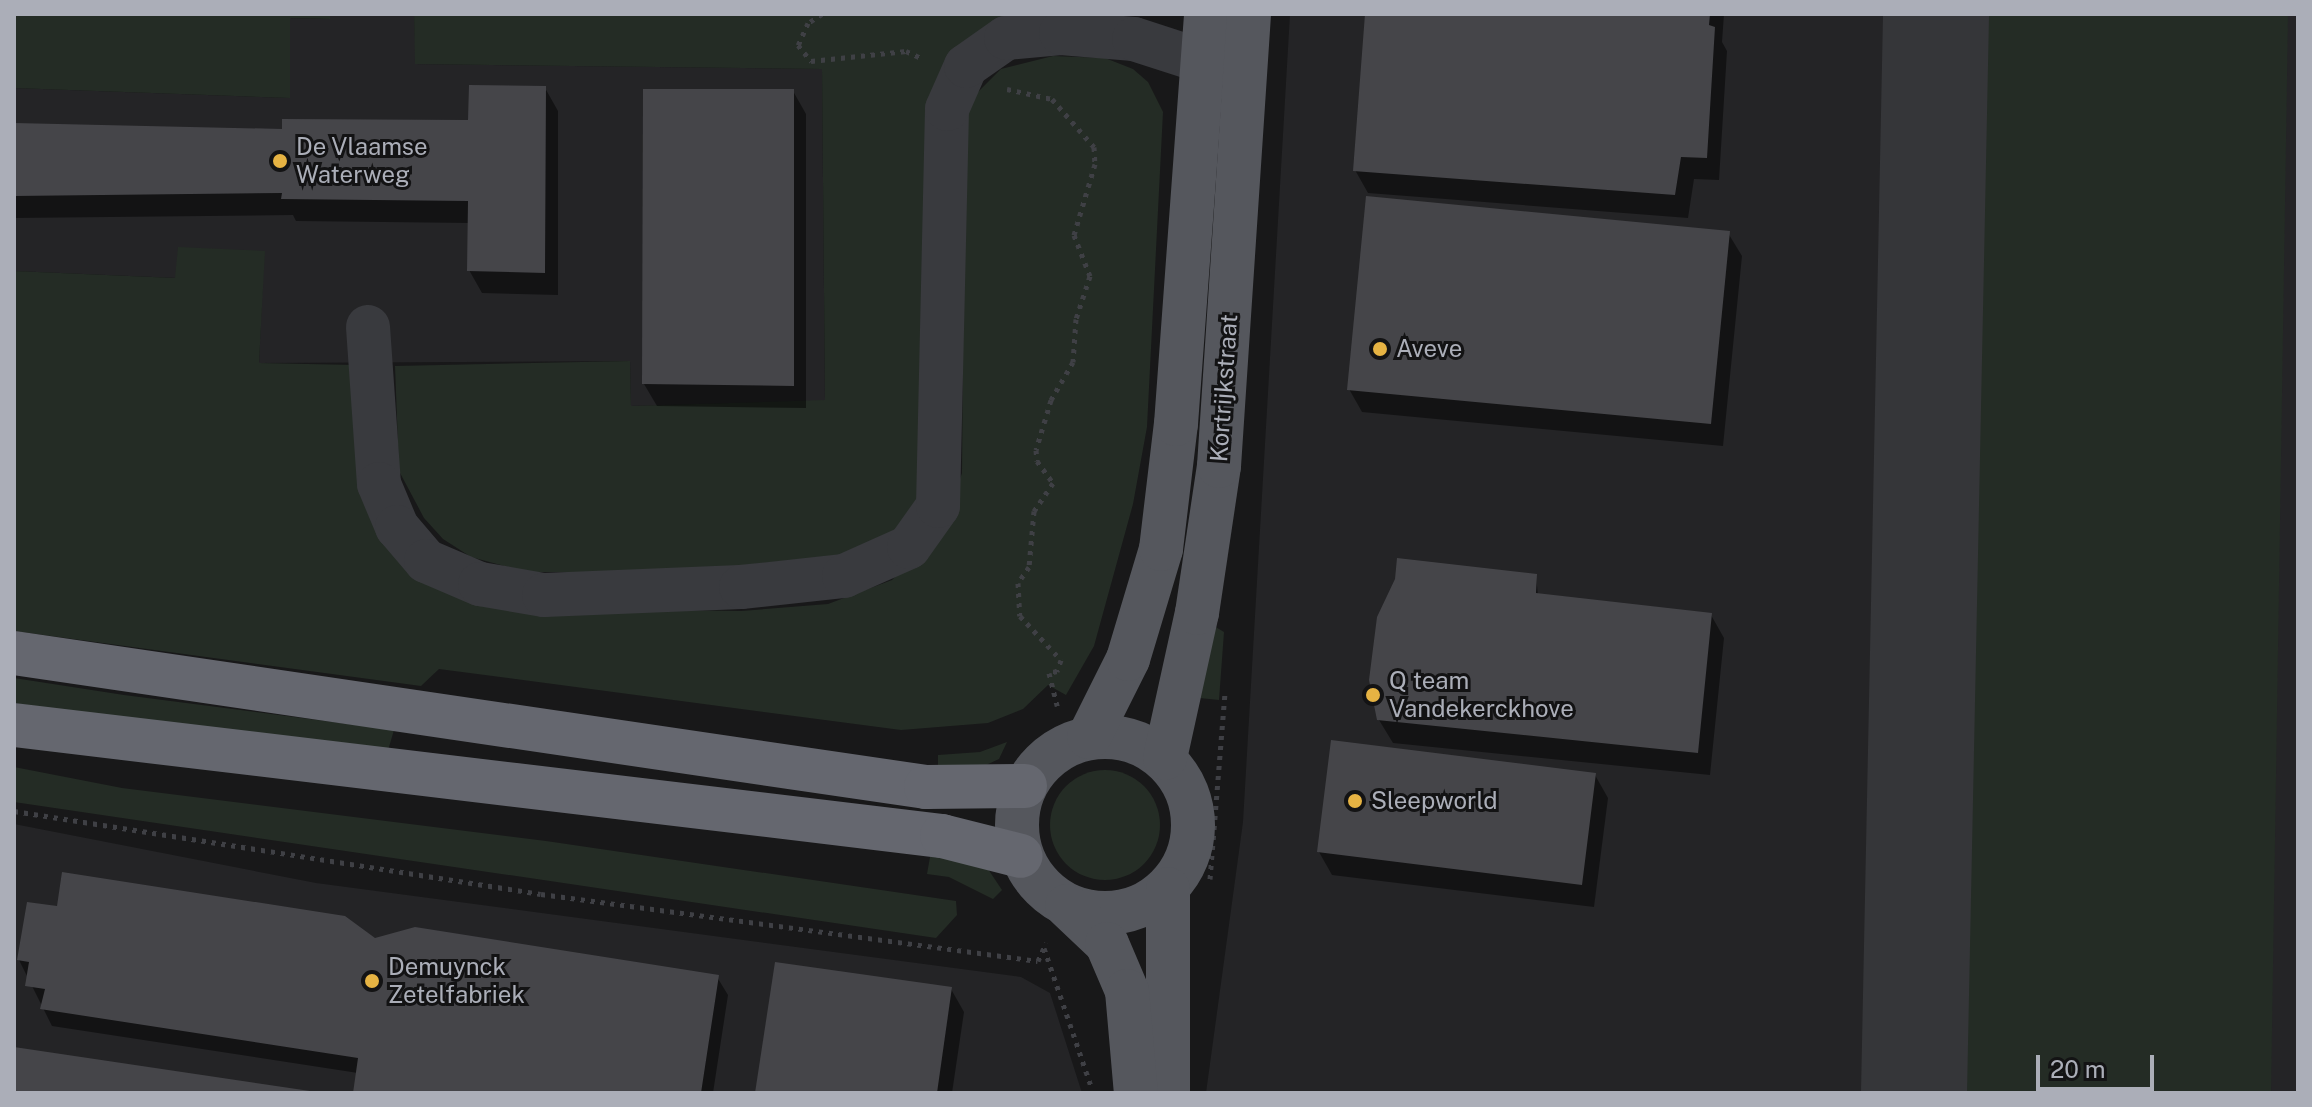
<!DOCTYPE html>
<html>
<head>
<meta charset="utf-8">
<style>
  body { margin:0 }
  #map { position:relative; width:2312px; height:1107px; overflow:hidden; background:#181819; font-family:"Public Sans",sans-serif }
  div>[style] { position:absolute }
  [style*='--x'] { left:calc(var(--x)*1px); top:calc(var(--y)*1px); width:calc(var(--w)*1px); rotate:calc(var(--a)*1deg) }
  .built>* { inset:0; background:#242426 }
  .green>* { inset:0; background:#242c25 }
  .round { border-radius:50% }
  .shadow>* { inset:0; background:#0007 }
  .taxiway>* { height:106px; margin:-53px; padding:0 53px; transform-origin:53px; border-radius:53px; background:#353639 }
  .building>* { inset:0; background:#454549 }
  .path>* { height:5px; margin-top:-2.5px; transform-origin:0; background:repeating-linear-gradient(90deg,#3f4045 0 4px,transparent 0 10px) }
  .minor>* { height:44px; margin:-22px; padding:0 22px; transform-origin:22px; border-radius:22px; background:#393a3e }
  .major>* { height:44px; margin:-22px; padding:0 22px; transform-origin:22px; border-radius:22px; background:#55575d }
  .major>.ring { margin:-22px; padding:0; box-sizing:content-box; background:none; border:44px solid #55575d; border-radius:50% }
  .highway>* { height:44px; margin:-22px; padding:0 22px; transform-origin:22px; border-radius:22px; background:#65676f }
  .dots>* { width:22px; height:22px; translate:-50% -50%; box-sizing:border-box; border:4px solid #131314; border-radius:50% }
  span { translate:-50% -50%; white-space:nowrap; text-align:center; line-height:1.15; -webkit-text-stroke:6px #131314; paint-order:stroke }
  .poi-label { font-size:24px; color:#abaeb8 }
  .left { translate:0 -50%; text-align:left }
  .street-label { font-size:24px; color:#abaeb8 }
  .frame { position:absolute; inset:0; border:16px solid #abaeb8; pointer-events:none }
  .scale { position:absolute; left:2036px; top:1055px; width:118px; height:36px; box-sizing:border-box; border:4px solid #abaeb8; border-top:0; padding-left:10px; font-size:24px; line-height:28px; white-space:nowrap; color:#abaeb8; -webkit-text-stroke:6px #131314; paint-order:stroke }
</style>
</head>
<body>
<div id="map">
  <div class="built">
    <div style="clip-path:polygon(330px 14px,414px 14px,416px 64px,822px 69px,825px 401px,631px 406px,630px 361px,259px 363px,264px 251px,176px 278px,14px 271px,14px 88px,290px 98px,290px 18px,329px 19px)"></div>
    <div style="clip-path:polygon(1290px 14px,2298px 14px,2298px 1093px,1206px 1093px,1243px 822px)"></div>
    <div style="clip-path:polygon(14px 824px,316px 883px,1021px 977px,1050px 993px,1082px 1093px,14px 1093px)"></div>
  </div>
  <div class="green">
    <div style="clip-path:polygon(14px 14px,330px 14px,330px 19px,290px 18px,290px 98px,14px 88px)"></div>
    <div style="clip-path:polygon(414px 14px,1073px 14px,956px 53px,920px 518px,861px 553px,678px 572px,527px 572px,471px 557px,443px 539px,424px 518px,399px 471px,395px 366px,630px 361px,631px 406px,825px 400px,822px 69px,415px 64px)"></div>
    <div style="clip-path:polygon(1969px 14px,2288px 14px,2271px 1093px,1952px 1093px)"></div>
    <div style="clip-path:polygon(1053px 56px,1105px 58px,1133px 69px,1148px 82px,1163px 112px,1147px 427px,1133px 504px,1094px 646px,1066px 695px,1048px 685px,1023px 709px,988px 723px,901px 730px,439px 669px,421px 686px,14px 631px,14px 271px,175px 278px,178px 247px,265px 251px,259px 363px,355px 365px,372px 491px,507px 608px,741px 611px,828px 604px,892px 580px,924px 547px,951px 505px,962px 473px,965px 105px,1001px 69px)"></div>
    <div style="clip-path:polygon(1209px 623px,1224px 632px,1219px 700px,1190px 697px)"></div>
    <div style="clip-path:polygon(14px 678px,124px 695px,394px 730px,387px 754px,141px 723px,14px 703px)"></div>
    <div style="clip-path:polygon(1007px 742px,999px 759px,984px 766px,938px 769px,938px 755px,980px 752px)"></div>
    <div style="clip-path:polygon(14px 767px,122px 788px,546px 841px,956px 901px,957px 915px,936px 938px,14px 802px)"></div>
    <div class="round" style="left:1050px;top:770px;width:110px;height:110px"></div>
    <div style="clip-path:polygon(932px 846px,982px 860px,1002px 890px,993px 899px,949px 877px,927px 874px)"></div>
  </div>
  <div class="shadow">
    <div style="clip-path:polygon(1367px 14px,1724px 14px,1722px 42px,1727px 51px,1719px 180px,1694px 179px,1688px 218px,1368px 193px,1355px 170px)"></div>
    <div style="clip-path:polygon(545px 88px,558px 111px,558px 295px,482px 293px,469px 270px,470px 223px,296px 221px,293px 215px,14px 218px,14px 127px,284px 131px,470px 122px)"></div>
    <div style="clip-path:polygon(793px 91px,806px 114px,806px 408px,657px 406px,644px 384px)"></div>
    <div style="clip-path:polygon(1728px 233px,1742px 256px,1723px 446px,1362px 412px,1349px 389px)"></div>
    <div style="clip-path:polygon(1536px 575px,1538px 596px,1711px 615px,1724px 638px,1710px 775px,1393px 743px,1379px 720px)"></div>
    <div style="clip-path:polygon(1595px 775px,1608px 798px,1594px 907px,1332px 875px,1319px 852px)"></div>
    <div style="clip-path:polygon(374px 940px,717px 977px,728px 995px,713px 1093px,355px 1093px,358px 1073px,52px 1026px,19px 960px)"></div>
    <div style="clip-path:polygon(951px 989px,964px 1012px,952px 1093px,757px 1093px)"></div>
  </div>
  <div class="taxiway">
    <div style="--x:1914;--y:1093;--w:1079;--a:-88.83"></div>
  </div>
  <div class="building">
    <div style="clip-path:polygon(1365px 14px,1710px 14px,1709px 25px,1715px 27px,1707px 158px,1681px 157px,1675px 195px,1353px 171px)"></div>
    <div style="clip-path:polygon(469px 85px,546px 86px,545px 273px,467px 271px,468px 201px,281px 199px,282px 193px,14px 196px,14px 123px,282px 129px,282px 119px,468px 120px)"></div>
    <div style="clip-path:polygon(643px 89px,794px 89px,794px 386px,642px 384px)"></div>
    <div style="clip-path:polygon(1366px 196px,1730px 231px,1711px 424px,1347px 390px)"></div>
    <div style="clip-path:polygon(1397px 558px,1537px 574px,1536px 593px,1712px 613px,1698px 753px,1377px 720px,1369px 680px,1377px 617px,1395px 579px)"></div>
    <div style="clip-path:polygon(1331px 740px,1596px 773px,1582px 885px,1317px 852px)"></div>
    <div style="clip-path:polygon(62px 872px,345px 916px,375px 938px,415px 927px,719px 975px,701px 1093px,353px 1093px,358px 1058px,40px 1009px,45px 989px,25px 986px,29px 962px,17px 960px,27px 902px,57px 906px)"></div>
    <div style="clip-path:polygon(775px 962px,952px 987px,937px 1093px,755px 1093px)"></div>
    <div style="clip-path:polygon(14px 1047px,310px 1091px,310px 1093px,14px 1093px)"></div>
  </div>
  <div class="path">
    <div style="--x:822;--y:14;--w:17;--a:147"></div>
    <div style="--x:808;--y:23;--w:24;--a:114"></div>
    <div style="--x:798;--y:45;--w:21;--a:51"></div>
    <div style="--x:811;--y:61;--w:96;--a:-6"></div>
    <div style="--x:906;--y:51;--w:19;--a:25"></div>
    <div style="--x:1007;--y:89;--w:46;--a:12.5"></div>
    <div style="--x:1052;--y:99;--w:64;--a:48.8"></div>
    <div style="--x:1094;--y:147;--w:17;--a:87"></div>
    <div style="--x:1095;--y:164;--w:74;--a:106.5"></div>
    <div style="--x:1074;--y:235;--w:44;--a:68.7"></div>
    <div style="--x:1090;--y:276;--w:45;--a:108"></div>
    <div style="--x:1076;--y:319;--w:43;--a:94"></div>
    <div style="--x:1073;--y:362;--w:44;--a:120.1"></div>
    <div style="--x:1051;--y:400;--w:52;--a:106.7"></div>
    <div style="--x:1036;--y:450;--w:11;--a:85"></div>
    <div style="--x:1037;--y:461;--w:27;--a:54"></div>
    <div style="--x:1053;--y:483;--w:34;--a:124"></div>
    <div style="--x:1034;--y:511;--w:56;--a:95.1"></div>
    <div style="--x:1029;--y:567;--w:19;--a:125"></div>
    <div style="--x:1018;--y:583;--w:33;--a:87"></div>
    <div style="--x:1020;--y:616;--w:60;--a:47"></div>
    <div style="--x:1061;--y:660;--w:12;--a:110"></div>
    <div style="--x:1057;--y:671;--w:8;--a:166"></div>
    <div style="--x:1049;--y:673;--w:34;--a:76"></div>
    <div style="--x:14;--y:811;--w:533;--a:8.95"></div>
    <div style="--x:541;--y:894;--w:501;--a:7.68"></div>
    <div style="--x:1038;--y:961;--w:20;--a:-66"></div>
    <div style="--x:1210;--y:879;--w:186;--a:-85.4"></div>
    <div style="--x:1044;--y:948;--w:146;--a:71.2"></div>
  </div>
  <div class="minor">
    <div style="--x:368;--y:327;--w:157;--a:86"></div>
    <div style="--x:379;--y:484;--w:47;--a:67.3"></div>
    <div style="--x:397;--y:527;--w:45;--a:49.5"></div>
    <div style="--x:426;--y:561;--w:59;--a:23.1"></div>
    <div style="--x:480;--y:584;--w:65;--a:9.8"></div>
    <div style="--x:544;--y:595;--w:197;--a:-2.3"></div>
    <div style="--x:741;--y:587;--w:104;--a:-6.1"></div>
    <div style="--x:844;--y:576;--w:71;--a:-24"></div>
    <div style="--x:909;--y:547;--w:50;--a:-54.7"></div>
    <div style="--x:938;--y:506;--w:397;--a:-88.7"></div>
    <div style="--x:947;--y:109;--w:47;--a:-66.2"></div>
    <div style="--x:966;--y:66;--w:49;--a:-35"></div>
    <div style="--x:1006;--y:38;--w:55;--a:-5.2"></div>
    <div style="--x:1061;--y:33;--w:73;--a:4.7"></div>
    <div style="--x:1134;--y:39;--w:71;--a:17.9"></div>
  </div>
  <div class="major">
    <div class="ring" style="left:1017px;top:737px;width:132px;height:132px"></div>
    <div style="--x:1089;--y:737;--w:87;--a:-63.4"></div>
    <div style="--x:1128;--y:659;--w:115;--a:-73.3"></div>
    <div style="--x:1161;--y:549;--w:126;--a:-83.2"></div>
    <div style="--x:1176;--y:424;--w:411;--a:-85.8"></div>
    <div style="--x:1165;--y:758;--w:148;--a:-77.6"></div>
    <div style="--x:1197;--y:613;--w:149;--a:-81.5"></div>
    <div style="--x:1219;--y:466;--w:453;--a:-86.2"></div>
    <div style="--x:1168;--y:889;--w:204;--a:90"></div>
    <div style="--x:1067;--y:906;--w:55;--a:43.5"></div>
    <div style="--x:1107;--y:944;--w:51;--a:66.9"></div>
    <div style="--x:1127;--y:991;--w:102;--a:85"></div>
  </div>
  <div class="highway">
    <div style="--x:14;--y:653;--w:922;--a:8.36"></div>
    <div style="--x:926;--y:787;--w:99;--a:-0.6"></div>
    <div style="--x:14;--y:725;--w:935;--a:6.82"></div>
    <div style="--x:942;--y:836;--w:81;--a:14.2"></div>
  </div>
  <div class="dots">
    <div style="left:280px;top:161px;background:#e6b343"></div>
    <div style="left:1380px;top:349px;background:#e6b343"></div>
    <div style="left:1373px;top:695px;background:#e6b343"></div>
    <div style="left:1355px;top:801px;background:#e6b343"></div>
    <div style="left:372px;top:981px;background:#e6b343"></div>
  </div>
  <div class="poi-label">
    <span class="left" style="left:296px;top:161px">De Vlaamse<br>Waterweg</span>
    <span class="left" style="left:1396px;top:349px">Aveve</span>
    <span class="left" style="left:1389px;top:695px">Q team<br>Vandekerckhove</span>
    <span class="left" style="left:1371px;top:801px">Sleepworld</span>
    <span class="left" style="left:388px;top:981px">Demuynck<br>Zetelfabriek</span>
  </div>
  <div class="street-label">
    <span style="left:1224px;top:388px;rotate:-86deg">Kortrijkstraat</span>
  </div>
  <div class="frame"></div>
  <div class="scale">20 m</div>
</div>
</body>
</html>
